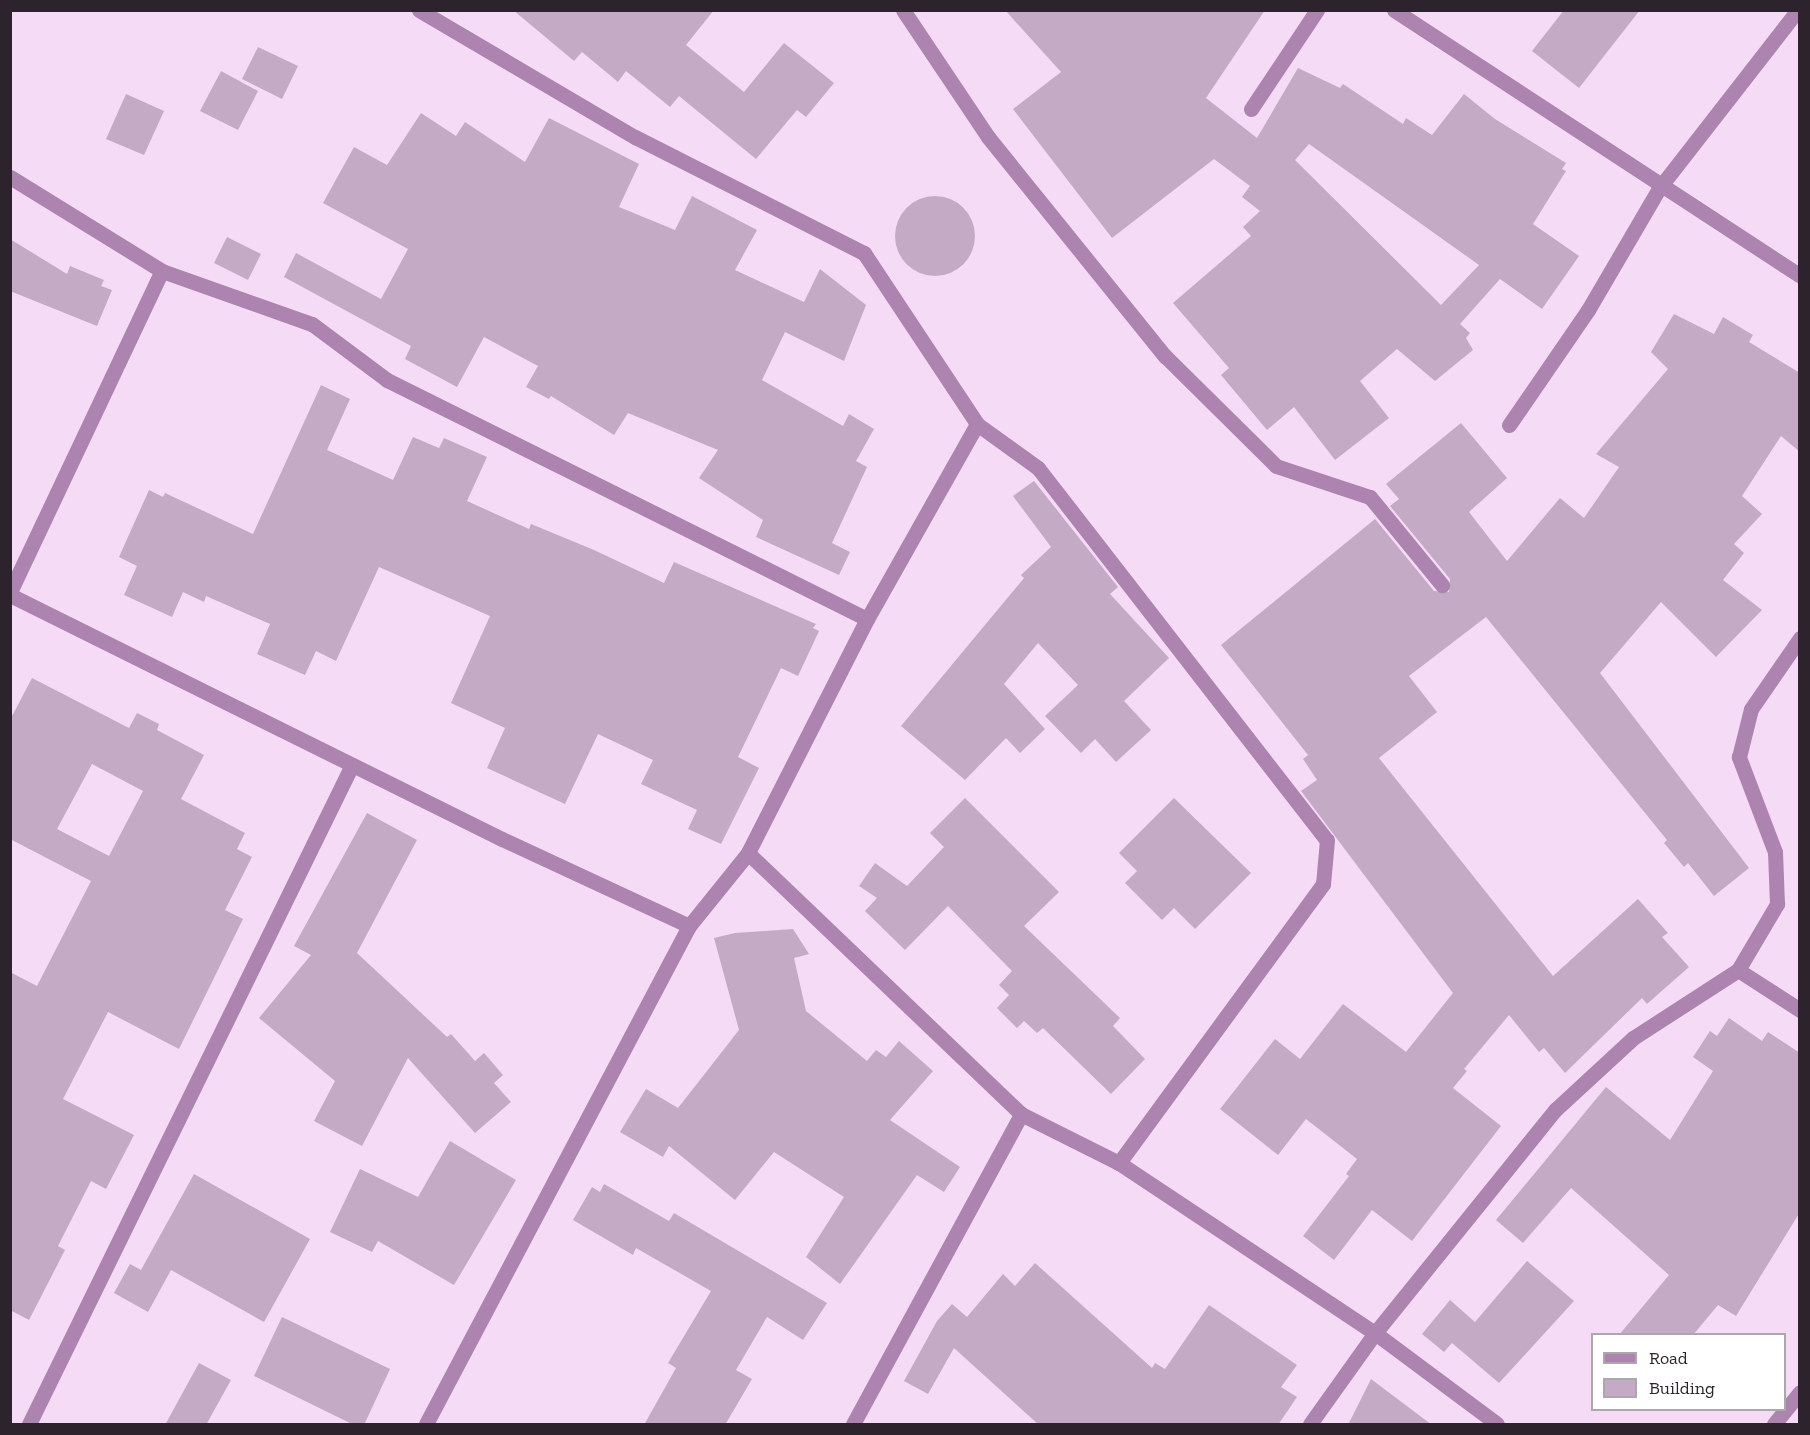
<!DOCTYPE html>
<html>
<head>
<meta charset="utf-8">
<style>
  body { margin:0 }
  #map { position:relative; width:1810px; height:1435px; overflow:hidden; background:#f6dbf7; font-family:"Zilla Slab",serif }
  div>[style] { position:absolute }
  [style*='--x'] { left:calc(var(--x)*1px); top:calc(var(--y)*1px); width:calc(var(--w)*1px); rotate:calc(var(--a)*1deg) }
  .building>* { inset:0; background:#c4aac5 }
  .round { border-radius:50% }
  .street>* { height:15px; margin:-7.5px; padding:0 7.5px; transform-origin:7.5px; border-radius:7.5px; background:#ad83af }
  span { translate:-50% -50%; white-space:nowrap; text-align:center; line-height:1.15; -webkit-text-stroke:4.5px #fff; paint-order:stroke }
  .frame { position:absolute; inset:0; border:12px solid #2d232d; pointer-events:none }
  .legend { position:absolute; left:1591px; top:1333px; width:195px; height:78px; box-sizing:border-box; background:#fff; border:2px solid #aba7ab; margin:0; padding:8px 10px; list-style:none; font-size:18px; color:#2d232d }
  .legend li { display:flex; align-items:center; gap:12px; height:30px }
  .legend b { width:30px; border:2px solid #aba7ab }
</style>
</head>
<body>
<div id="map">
  <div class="building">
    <div style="clip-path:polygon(513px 10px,714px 10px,686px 45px,744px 92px,784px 43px,834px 83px,806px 117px,797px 110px,756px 159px,679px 96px,670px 107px,626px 71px,618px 82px,582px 52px,574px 61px)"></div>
    <div style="clip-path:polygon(evenodd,1005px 10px,1265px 10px,1206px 98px,1257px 138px,1298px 68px,1340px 88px,1343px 84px,1403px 124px,1406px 118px,1432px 135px,1464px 94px,1495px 119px,1566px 163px,1562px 169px,1566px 171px,1533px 224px,1579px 256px,1542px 309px,1500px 279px,1460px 324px,1470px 333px,1466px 338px,1473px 350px,1435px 381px,1397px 349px,1360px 381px,1389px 418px,1335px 460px,1294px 407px,1267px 430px,1221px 375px,1229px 368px,1173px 303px,1251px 236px,1243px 227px,1260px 211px,1242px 197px,1250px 186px,1214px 159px,1112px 238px,1013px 109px,1061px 72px,1005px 10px,1309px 144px,1479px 265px,1441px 305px,1295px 160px,1309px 144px)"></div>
    <div style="clip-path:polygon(1564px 10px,1640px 10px,1579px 88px,1532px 51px)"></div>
    <div style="clip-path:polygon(258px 47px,298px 66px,282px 99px,242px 79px)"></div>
    <div style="clip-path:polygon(221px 71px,258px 91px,238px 130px,200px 111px)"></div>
    <div style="clip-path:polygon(126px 94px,164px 111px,144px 155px,106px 139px)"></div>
    <div style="clip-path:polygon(421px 113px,456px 136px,465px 122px,525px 162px,549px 118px,639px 164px,619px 207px,675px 230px,692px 196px,757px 230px,735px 270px,804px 302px,820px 269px,866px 305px,844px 361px,785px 332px,762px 380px,843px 426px,849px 414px,874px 429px,856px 461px,867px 467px,832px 543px,850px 552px,839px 575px,756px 537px,763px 520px,699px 478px,718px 450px,628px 413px,614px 435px,551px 396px,549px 399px,526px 387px,538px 366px,484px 337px,457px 387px,405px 359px,411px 346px,284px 277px,296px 253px,381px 299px,408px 249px,323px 203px,354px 147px,387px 165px)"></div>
    <div class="round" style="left:895px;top:196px;width:80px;height:80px"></div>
    <div style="clip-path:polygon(227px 237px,261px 254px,248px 280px,214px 263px)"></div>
    <div style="clip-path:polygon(10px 239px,67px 274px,70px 266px,104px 280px,101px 286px,112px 290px,97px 326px,10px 291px)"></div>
    <div style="clip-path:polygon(1674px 314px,1714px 334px,1723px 317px,1753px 335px,1749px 342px,1800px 373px,1800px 452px,1781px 436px,1742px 496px,1762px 514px,1734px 544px,1744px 553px,1723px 580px,1762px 610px,1716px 657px,1661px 602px,1600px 673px,1749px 868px,1714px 896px,1688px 863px,1684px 867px,1664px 843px,1667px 840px,1486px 617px,1409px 676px,1437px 712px,1379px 758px,1553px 976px,1638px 899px,1668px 933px,1662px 937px,1689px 967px,1647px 1004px,1642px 998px,1565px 1073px,1544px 1048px,1539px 1052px,1509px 1015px,1464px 1069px,1467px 1071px,1453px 1088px,1501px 1126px,1412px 1241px,1372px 1210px,1334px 1260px,1303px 1236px,1349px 1176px,1346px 1174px,1357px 1159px,1306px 1119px,1278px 1155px,1220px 1109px,1275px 1039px,1300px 1059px,1343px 1004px,1406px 1052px,1453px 993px,1301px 791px,1317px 780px,1303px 759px,1308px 755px,1221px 645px,1375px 519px,1434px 591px,1449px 592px,1450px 579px,1390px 506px,1399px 499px,1386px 484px,1461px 423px,1507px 478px,1469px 512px,1507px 561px,1560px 498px,1584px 518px,1619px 467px,1596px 454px,1668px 369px,1651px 352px)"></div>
    <div style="clip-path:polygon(321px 385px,350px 399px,327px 450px,393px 480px,413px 437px,439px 448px,444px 438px,487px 457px,467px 501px,529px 529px,531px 524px,594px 550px,664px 583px,674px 562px,816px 624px,813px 628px,819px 631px,798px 676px,781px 668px,738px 757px,759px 768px,721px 844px,688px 829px,697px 810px,641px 784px,653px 760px,598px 734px,565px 804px,487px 768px,505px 728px,451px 703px,490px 616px,379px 567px,336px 661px,316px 651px,305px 675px,257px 654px,270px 624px,206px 596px,204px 602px,183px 592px,172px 617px,124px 595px,137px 566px,119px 557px,149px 490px,163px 497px,165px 493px,253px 534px)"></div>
    <div style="clip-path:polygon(1034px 481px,1118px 587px,1110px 594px,1169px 658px,1124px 701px,1151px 730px,1116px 762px,1095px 739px,1081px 753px,1045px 716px,1078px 685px,1038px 643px,1004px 684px,1045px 729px,1020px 753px,1006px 738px,965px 780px,901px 726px,1024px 578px,1021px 575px,1051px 547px,1013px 496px)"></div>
    <div style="clip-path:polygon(evenodd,32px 678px,129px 728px,137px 713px,159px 724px,157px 730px,204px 755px,181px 799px,245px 833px,237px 849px,252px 857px,225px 910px,243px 919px,179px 1049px,108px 1012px,63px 1099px,134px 1135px,106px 1189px,91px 1181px,58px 1246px,65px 1250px,29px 1320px,10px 1310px,10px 972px,37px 986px,91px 881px,10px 839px,10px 720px,32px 678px,92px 764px,143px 791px,109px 856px,57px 829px,92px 764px)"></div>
    <div style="clip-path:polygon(965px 798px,1059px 892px,1024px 926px,1120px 1018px,1113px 1026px,1145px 1059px,1111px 1094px,1043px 1028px,1037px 1033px,1024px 1021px,1017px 1028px,997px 1008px,1009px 995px,999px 985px,1012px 971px,948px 906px,905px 950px,865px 911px,877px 898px,859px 886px,875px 863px,907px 886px,944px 847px,930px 833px)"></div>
    <div style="clip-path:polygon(1174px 798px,1251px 873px,1195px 929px,1174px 908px,1162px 920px,1125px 883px,1137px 871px,1119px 853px)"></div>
    <div style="clip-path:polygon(367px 813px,417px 840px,357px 953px,447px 1037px,451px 1034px,475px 1061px,484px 1053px,503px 1075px,494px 1083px,511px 1102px,475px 1133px,408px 1058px,362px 1146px,314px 1121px,335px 1081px,259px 1018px,311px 955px,294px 946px)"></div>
    <div style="clip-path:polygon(793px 929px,809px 954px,794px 958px,806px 1011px,867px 1061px,876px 1050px,886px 1057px,899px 1041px,933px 1071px,890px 1120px,960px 1167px,944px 1192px,917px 1175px,840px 1284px,806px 1257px,844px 1197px,774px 1152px,735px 1200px,669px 1146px,663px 1157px,620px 1132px,646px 1089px,678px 1108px,739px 1030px,714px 938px,735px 933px)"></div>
    <div style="clip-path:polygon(1729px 1018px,1762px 1041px,1768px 1032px,1800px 1053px,1800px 1212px,1736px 1316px,1718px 1305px,1693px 1335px,1619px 1335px,1669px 1275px,1571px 1188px,1523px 1243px,1496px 1220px,1606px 1087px,1670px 1140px,1713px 1071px,1693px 1057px,1710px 1031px,1717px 1036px)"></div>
    <div style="clip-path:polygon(450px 1141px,516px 1180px,454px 1285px,378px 1241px,372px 1252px,330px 1232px,360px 1169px,418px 1197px)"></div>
    <div style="clip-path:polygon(194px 1174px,310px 1239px,264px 1322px,171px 1270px,148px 1312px,114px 1293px,130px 1264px,141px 1270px)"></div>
    <div style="clip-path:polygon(604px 1184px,669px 1221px,674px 1213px,827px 1303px,803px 1340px,767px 1317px,736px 1370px,752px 1379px,725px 1425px,644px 1425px,676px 1368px,668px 1363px,711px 1291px,636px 1248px,633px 1255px,573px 1220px,592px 1187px,600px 1192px)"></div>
    <div style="clip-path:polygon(1527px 1261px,1574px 1301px,1499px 1383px,1452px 1343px,1444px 1352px,1422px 1334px,1450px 1300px,1475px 1322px)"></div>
    <div style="clip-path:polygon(1035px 1263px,1152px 1368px,1155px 1363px,1165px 1369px,1209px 1305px,1297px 1365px,1281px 1387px,1297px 1397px,1278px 1425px,1039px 1425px,954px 1348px,928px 1394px,904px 1381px,937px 1321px,952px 1304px,967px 1317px,1003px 1274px,1015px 1286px)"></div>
    <div style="clip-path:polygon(282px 1317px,390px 1369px,364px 1425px,354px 1425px,254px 1376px)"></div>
    <div style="clip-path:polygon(199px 1363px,231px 1380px,206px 1425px,165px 1425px)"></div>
    <div style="clip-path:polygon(1371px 1379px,1432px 1425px,1348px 1425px)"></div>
  </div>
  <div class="street">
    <div style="--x:419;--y:10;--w:251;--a:30.5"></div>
    <div style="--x:635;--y:137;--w:257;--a:26.9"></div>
    <div style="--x:864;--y:253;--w:205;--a:56.5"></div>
    <div style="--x:977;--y:424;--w:224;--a:119.4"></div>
    <div style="--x:867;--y:619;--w:263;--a:117"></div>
    <div style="--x:748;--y:853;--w:94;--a:128.9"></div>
    <div style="--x:689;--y:926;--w:563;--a:117.84"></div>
    <div style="--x:903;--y:10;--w:153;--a:56.2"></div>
    <div style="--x:988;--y:137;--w:282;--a:51.1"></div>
    <div style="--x:1165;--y:356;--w:156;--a:44.7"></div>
    <div style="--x:1276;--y:466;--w:99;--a:18.3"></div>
    <div style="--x:1370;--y:497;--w:114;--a:50.7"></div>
    <div style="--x:1394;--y:10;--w:485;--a:33.2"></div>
    <div style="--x:1251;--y:109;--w:119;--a:-56.3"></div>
    <div style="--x:10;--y:177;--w:179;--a:31.7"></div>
    <div style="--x:162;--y:271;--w:159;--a:19.5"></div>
    <div style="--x:312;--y:324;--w:94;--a:36.7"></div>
    <div style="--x:387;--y:380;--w:536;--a:26.47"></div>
    <div style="--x:977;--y:424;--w:75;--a:35.8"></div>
    <div style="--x:1038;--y:468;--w:471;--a:52.2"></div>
    <div style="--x:1327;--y:840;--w:44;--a:95.2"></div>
    <div style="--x:1323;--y:884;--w:346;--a:126.2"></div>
    <div style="--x:1509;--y:425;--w:140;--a:-55.5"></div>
    <div style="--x:1588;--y:310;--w:143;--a:-59.7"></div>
    <div style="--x:1660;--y:187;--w:224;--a:-52.1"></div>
    <div style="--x:10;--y:592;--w:355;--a:-64.7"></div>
    <div style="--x:10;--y:595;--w:549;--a:26.38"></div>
    <div style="--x:502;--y:839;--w:206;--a:24.9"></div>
    <div style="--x:748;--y:853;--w:378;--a:43.7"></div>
    <div style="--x:1021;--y:1114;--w:110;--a:26.6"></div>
    <div style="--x:1119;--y:1163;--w:307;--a:33.6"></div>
    <div style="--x:1375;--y:1333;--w:152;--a:36.7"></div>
    <div style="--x:1738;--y:970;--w:74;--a:32.8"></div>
    <div style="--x:29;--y:1424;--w:734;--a:-63.89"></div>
    <div style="--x:853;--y:1424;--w:353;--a:-61.5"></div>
    <div style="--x:1310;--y:1424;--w:112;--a:-54.5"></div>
    <div style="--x:1375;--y:1333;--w:287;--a:-51.1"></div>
    <div style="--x:1555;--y:1110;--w:106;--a:-42.7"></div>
    <div style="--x:1633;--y:1038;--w:125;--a:-32.9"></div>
    <div style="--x:1738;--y:970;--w:77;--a:-59.4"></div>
    <div style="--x:1777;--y:904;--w:52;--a:-92.2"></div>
    <div style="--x:1775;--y:852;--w:102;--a:-110.8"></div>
    <div style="--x:1739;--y:757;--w:49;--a:-76"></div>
    <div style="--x:1751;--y:709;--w:86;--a:-55.4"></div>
    <div style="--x:1774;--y:1424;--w:41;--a:-50.9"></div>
  </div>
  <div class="frame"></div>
  <ul class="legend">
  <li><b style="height:8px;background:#ad83af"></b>Road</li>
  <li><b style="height:16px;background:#c4aac5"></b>Building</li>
  </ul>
</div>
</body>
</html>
